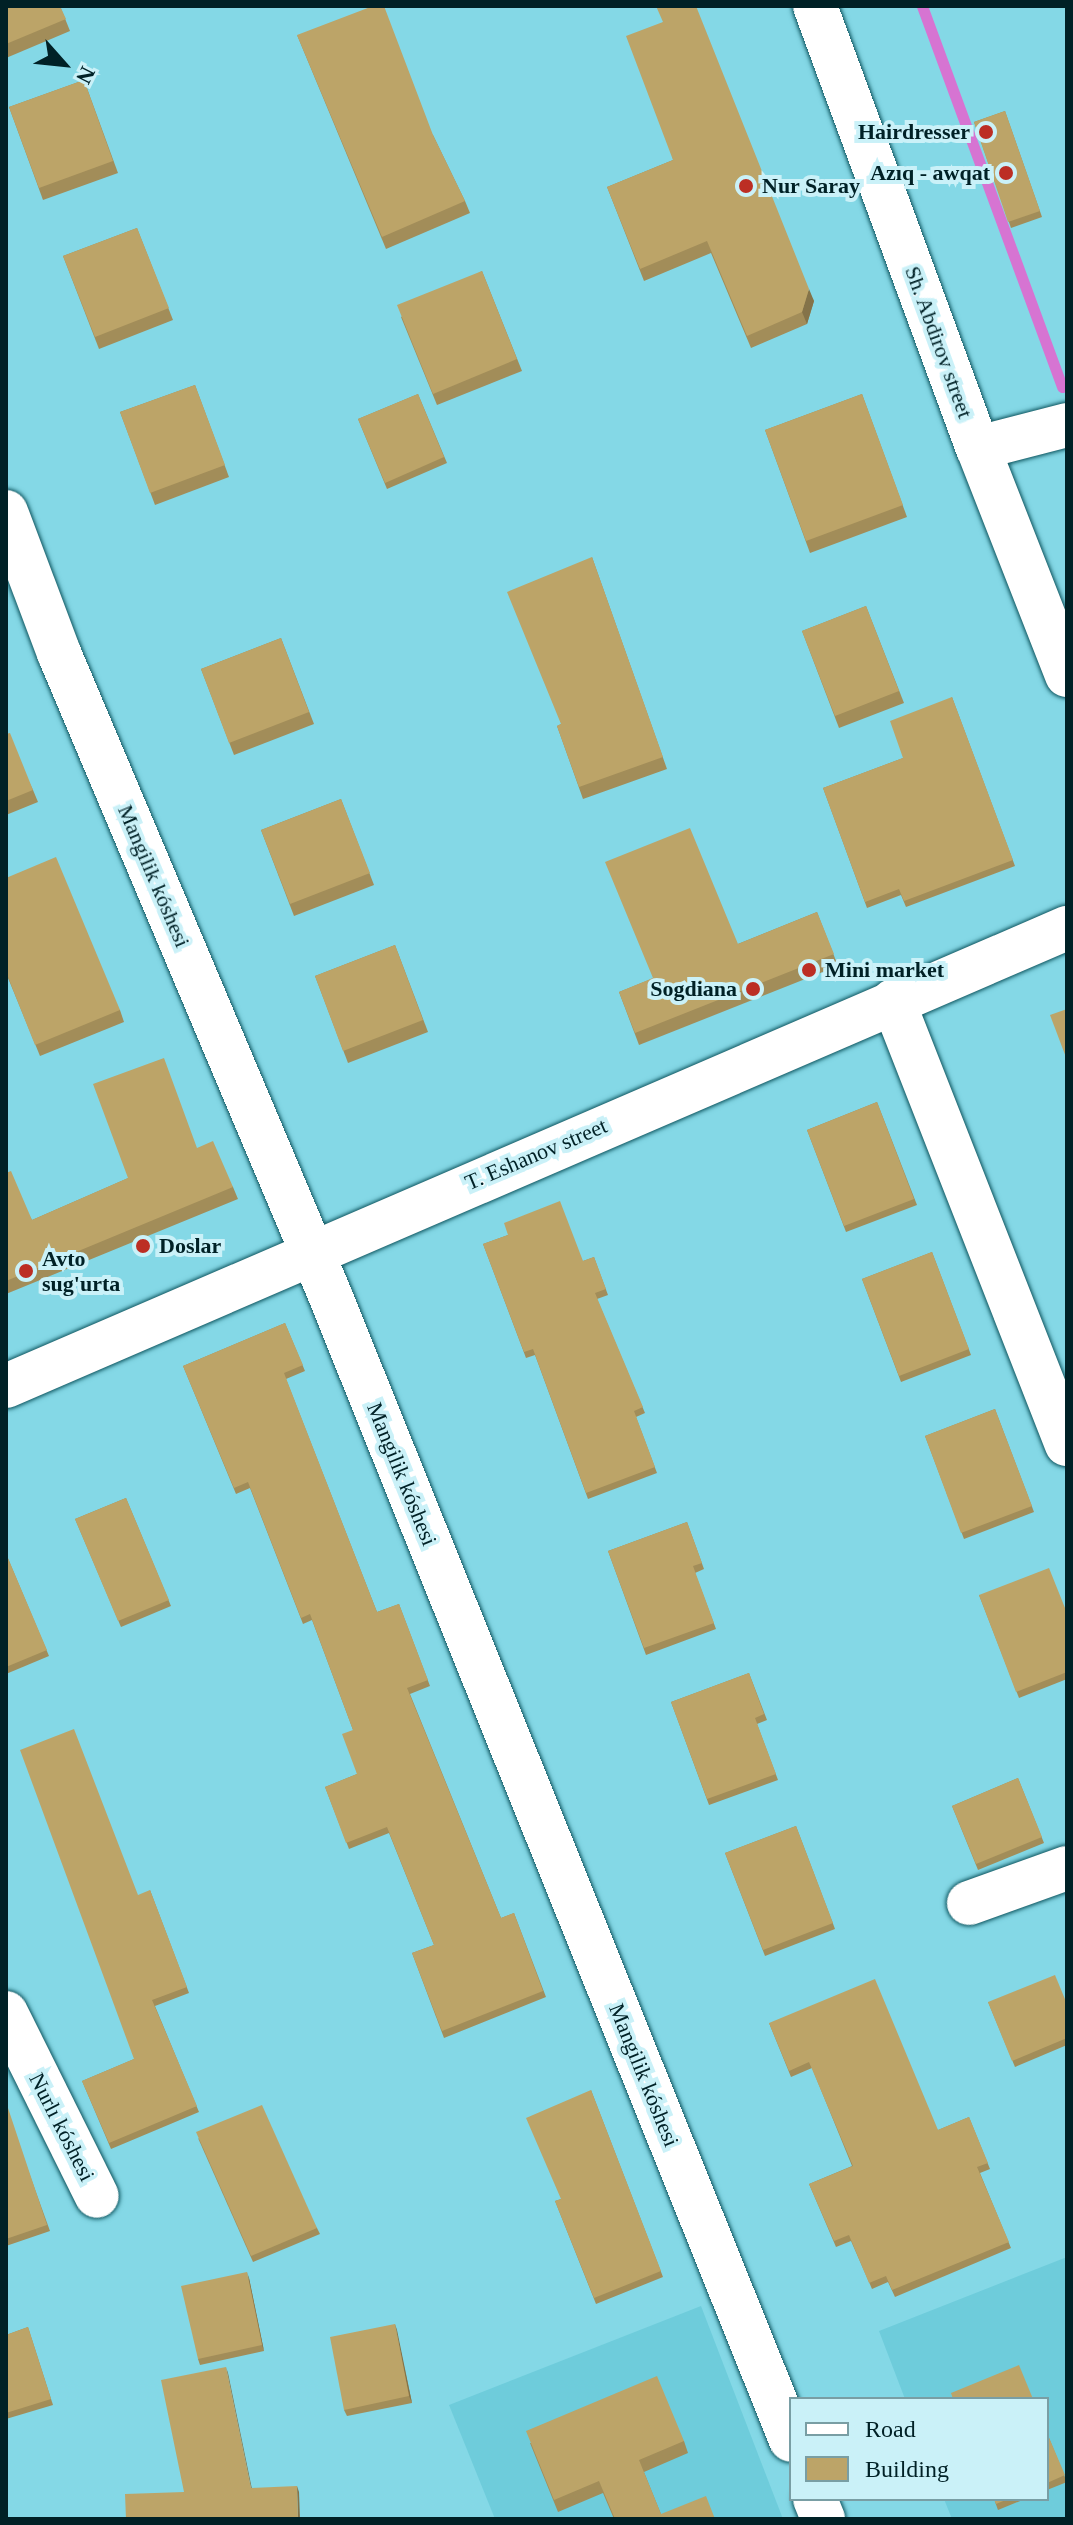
<!DOCTYPE html>
<html>
<head>
<meta charset="utf-8">
<style>
  body { margin:0 }
  #map { position:relative; width:1073px; height:2525px; overflow:hidden; background:#84d8e6; font-family:Georgia,serif }
  div>[style] { position:absolute }
  [style*='--x'] { left:calc(var(--x)*1px); top:calc(var(--y)*1px); width:calc(var(--w)*1px); rotate:calc(var(--a)*1deg) }
  .built>* { inset:0; background:#6eccdb }
  .stream>* { height:11px; margin:-5.5px; padding:0 5.5px; transform-origin:5.5px; border-radius:5.5px; background:#d674d2 }
  .roads { filter:drop-shadow(0 0 2px #0e555f) drop-shadow(0 0 2px #0e555f) }
  .minor>* { height:44px; margin:-22px; padding:0 22px; transform-origin:22px; border-radius:22px; background:#fff }
  .major>* { height:44px; margin:-22px; padding:0 22px; transform-origin:22px; border-radius:22px; background:#fff }
  .wall>* { inset:0; background:#a28d59 }
  .shaded-wall>* { inset:0; background:#847349 }
  .building>* { inset:0; background:#bca468 }
  .dots>* { width:22px; height:22px; translate:-50% -50%; box-sizing:border-box; border:4px solid #caf1f8; border-radius:50% }
  span { translate:-50% -50%; white-space:nowrap; text-align:center; line-height:1.15; -webkit-text-stroke:8px #caf1f8; paint-order:stroke }
  .poi-label { font-size:22px; color:#002126; font-weight:700 }
  .right { translate:-100% -50%; text-align:right }
  .left { translate:0 -50%; text-align:left }
  .street-label { font-size:22px; color:#002126 }
  .frame { position:absolute; inset:0; border:8px solid #002126; pointer-events:none }
  .legend { position:absolute; left:789px; top:2397px; width:260px; height:104px; box-sizing:border-box; background:#caf1f8; border:2px solid #799ea4; margin:0; padding:10px 14px; list-style:none; font-size:24px; color:#002126 }
  .legend li { display:flex; align-items:center; gap:16px; height:40px }
  .legend b { width:40px; border:2px solid #799ea4 }
  .north { position:absolute; left:24px; top:24px; width:80px; height:80px; -webkit-text-stroke:6px #caf1f8; paint-order:stroke; rotate:117deg; font-size:22px; font-weight:700; line-height:32px; text-align:center; color:#002126 }
  .north::after { content:''; display:block; margin:auto; width:28px; height:36px; background:#002126; clip-path:polygon(50% 0,100% 100%,50% 72%,0 100%) }
</style>
</head>
<body>
<div id="map">
  <div class="built">
    <div style="clip-path:polygon(1067px 2257px,1067px 2519px,952px 2519px,944px 2499px,1047px 2499px,1047px 2399px,905px 2399px,879px 2331px)"></div>
    <div style="clip-path:polygon(701px 2306px,783px 2519px,495px 2519px,449px 2405px)"></div>
  </div>
  <div class="stream">
    <div style="--x:922;--y:6;--w:406;--a:69.8"></div>
  </div>
  <div class="roads">
    <div class="minor">
      <div style="--x:815;--y:6;--w:471;--a:69.8"></div>
      <div style="--x:6;--y:512;--w:151;--a:69.4"></div>
      <div style="--x:59;--y:653;--w:697;--a:67.11"></div>
      <div style="--x:330;--y:1295;--w:1234;--a:68.07"></div>
      <div style="--x:893;--y:1001;--w:476;--a:68.6"></div>
      <div style="--x:969;--y:1903;--w:104;--a:-19.7"></div>
      <div style="--x:6;--y:2013;--w:204;--a:63.6"></div>
      <div style="--x:815;--y:2499;--w:22;--a:68"></div>
    </div>
    <div class="major">
      <div style="--x:1067;--y:425;--w:92;--a:165.5"></div>
      <div style="--x:978;--y:448;--w:244;--a:68.6"></div>
      <div style="--x:6;--y:1386;--w:1156;--a:-23.35"></div>
    </div>
  </div>
  <div class="wall">
    <div style="clip-path:polygon(6px 6px,60px 6px,70px 31px,6px 58px)"></div>
    <div style="clip-path:polygon(662px 22px,814px 301px,807px 324px,751px 348px,711px 253px,644px 281px,607px 187px,673px 160px)"></div>
    <div style="clip-path:polygon(297px 35px,433px 135px,465px 201px,470px 213px,386px 249px)"></div>
    <div style="clip-path:polygon(84px 80px,118px 173px,43px 200px,9px 107px)"></div>
    <div style="clip-path:polygon(1005px 111px,1042px 217px,1011px 228px,974px 122px)"></div>
    <div style="clip-path:polygon(137px 228px,173px 320px,99px 349px,63px 256px)"></div>
    <div style="clip-path:polygon(482px 271px,522px 371px,437px 405px,401px 317px)"></div>
    <div style="clip-path:polygon(195px 385px,229px 477px,155px 505px,120px 412px)"></div>
    <div style="clip-path:polygon(418px 394px,447px 463px,387px 489px,358px 419px)"></div>
    <div style="clip-path:polygon(862px 394px,907px 517px,810px 553px,765px 430px)"></div>
    <div style="clip-path:polygon(592px 557px,667px 769px,583px 799px,557px 726px,561px 724px)"></div>
    <div style="clip-path:polygon(866px 606px,904px 703px,839px 728px,802px 631px)"></div>
    <div style="clip-path:polygon(281px 638px,314px 724px,234px 755px,201px 669px)"></div>
    <div style="clip-path:polygon(952px 697px,1015px 866px,906px 907px,901px 895px,867px 908px,823px 788px,903px 758px)"></div>
    <div style="clip-path:polygon(6px 734px,33px 790px,38px 802px,6px 815px)"></div>
    <div style="clip-path:polygon(341px 799px,374px 885px,294px 916px,261px 830px)"></div>
    <div style="clip-path:polygon(817px 912px,838px 966px,639px 1045px,619px 992px)"></div>
    <div style="clip-path:polygon(395px 945px,428px 1032px,348px 1063px,315px 976px)"></div>
    <div style="clip-path:polygon(6px 973px,120px 1010px,124px 1022px,40px 1056px)"></div>
    <div style="clip-path:polygon(877px 1102px,917px 1205px,846px 1232px,807px 1130px)"></div>
    <div style="clip-path:polygon(197px 1148px,233px 1187px,238px 1199px,6px 1294px,6px 1173px,32px 1220px)"></div>
    <div style="clip-path:polygon(508px 1235px,583px 1261px,594px 1257px,608px 1295px,597px 1299px,645px 1413px,636px 1417px,657px 1473px,588px 1499px,535px 1355px,526px 1358px,483px 1244px)"></div>
    <div style="clip-path:polygon(932px 1252px,971px 1355px,901px 1382px,862px 1279px)"></div>
    <div style="clip-path:polygon(285px 1323px,305px 1371px,286px 1379px,377px 1612px,399px 1604px,430px 1686px,410px 1694px,501px 1918px,514px 1913px,546px 1997px,444px 2038px,412px 1953px,434px 1945px,389px 1833px,349px 1849px,325px 1787px,357px 1774px,353px 1730px,312px 1620px,303px 1624px,250px 1488px,236px 1494px,183px 1366px)"></div>
    <div style="clip-path:polygon(995px 1409px,1034px 1512px,964px 1539px,925px 1436px)"></div>
    <div style="clip-path:polygon(126px 1498px,171px 1606px,121px 1627px,75px 1519px)"></div>
    <div style="clip-path:polygon(687px 1522px,704px 1569px,695px 1573px,716px 1629px,646px 1655px,608px 1551px)"></div>
    <div style="clip-path:polygon(7px 1556px,49px 1656px,6px 1674px,6px 1557px)"></div>
    <div style="clip-path:polygon(979px 1595px,1067px 1613px,1067px 1679px,1019px 1698px)"></div>
    <div style="clip-path:polygon(749px 1673px,767px 1720px,757px 1724px,778px 1780px,709px 1805px,671px 1702px)"></div>
    <div style="clip-path:polygon(1018px 1778px,1044px 1843px,978px 1870px,952px 1806px)"></div>
    <div style="clip-path:polygon(796px 1826px,835px 1929px,765px 1956px,725px 1853px)"></div>
    <div style="clip-path:polygon(150px 1890px,189px 1993px,155px 2006px,199px 2112px,111px 2149px,82px 2081px,134px 2059px)"></div>
    <div style="clip-path:polygon(988px 2002px,1067px 2004px,1067px 2045px,1015px 2067px)"></div>
    <div style="clip-path:polygon(769px 2023px,938px 2130px,969px 2117px,990px 2169px,980px 2173px,1011px 2248px,895px 2297px,888px 2282px,872px 2289px,851px 2241px,836px 2247px,809px 2184px,852px 2166px,812px 2068px,791px 2077px)"></div>
    <div style="clip-path:polygon(591px 2090px,663px 2277px,596px 2304px,555px 2201px,561px 2199px)"></div>
    <div style="clip-path:polygon(6px 2109px,50px 2231px,6px 2246px)"></div>
    <div style="clip-path:polygon(198px 2138px,317px 2228px,320px 2234px,253px 2262px)"></div>
    <div style="clip-path:polygon(249px 2278px,264px 2351px,200px 2365px,198px 2359px)"></div>
    <div style="clip-path:polygon(395px 2324px,412px 2403px,347px 2416px,344px 2410px)"></div>
    <div style="clip-path:polygon(28px 2327px,53px 2405px,6px 2419px,6px 2335px)"></div>
    <div style="clip-path:polygon(1047px 2433px,1067px 2482px,1047px 2490px)"></div>
    <div style="clip-path:polygon(684px 2441px,688px 2453px,644px 2472px,661px 2514px,715px 2519px,614px 2519px,603px 2493px,558px 2512px,530px 2443px)"></div>
    <div style="clip-path:polygon(994px 2499px,1025px 2499px,998px 2510px)"></div>
  </div>
  <div class="shaded-wall">
    <div style="clip-path:polygon(809px 289px,814px 301px,807px 324px,802px 312px)"></div>
    <div style="clip-path:polygon(247px 2272px,249px 2278px,264px 2351px,262px 2345px)"></div>
    <div style="clip-path:polygon(395px 2324px,397px 2330px,412px 2403px,409px 2396px)"></div>
    <div style="clip-path:polygon(226px 2367px,228px 2373px,253px 2494px,251px 2488px)"></div>
    <div style="clip-path:polygon(297px 2486px,299px 2492px,300px 2519px,298px 2519px)"></div>
  </div>
  <div class="building">
    <div style="clip-path:polygon(6px 6px,60px 6px,66px 19px,6px 44px)"></div>
    <div style="clip-path:polygon(373px 6px,384px 6px,433px 135px,465px 201px,382px 237px,297px 35px)"></div>
    <div style="clip-path:polygon(656px 6px,696px 6px,809px 289px,802px 312px,747px 336px,707px 241px,640px 269px,607px 187px,673px 160px,626px 36px,663px 22px)"></div>
    <div style="clip-path:polygon(84px 80px,113px 161px,39px 188px,9px 107px)"></div>
    <div style="clip-path:polygon(1005px 111px,1040px 211px,1008px 222px,974px 122px)"></div>
    <div style="clip-path:polygon(137px 228px,169px 308px,95px 337px,63px 256px)"></div>
    <div style="clip-path:polygon(482px 271px,517px 359px,433px 394px,397px 305px)"></div>
    <div style="clip-path:polygon(195px 385px,225px 465px,150px 493px,120px 412px)"></div>
    <div style="clip-path:polygon(418px 394px,444px 457px,385px 483px,358px 419px)"></div>
    <div style="clip-path:polygon(862px 394px,903px 505px,806px 541px,765px 430px)"></div>
    <div style="clip-path:polygon(592px 557px,663px 757px,579px 787px,557px 726px,561px 724px,507px 592px)"></div>
    <div style="clip-path:polygon(866px 606px,899px 691px,835px 716px,802px 631px)"></div>
    <div style="clip-path:polygon(281px 638px,309px 712px,229px 743px,201px 669px)"></div>
    <div style="clip-path:polygon(952px 697px,1013px 860px,904px 901px,899px 889px,865px 902px,823px 788px,903px 758px,890px 721px)"></div>
    <div style="clip-path:polygon(10px 733px,33px 790px,6px 801px,6px 734px)"></div>
    <div style="clip-path:polygon(341px 799px,370px 873px,290px 904px,261px 830px)"></div>
    <div style="clip-path:polygon(690px 828px,738px 944px,817px 912px,834px 954px,635px 1033px,619px 992px,653px 978px,605px 862px)"></div>
    <div style="clip-path:polygon(56px 857px,120px 1010px,35px 1045px,6px 972px,6px 878px)"></div>
    <div style="clip-path:polygon(395px 945px,423px 1020px,343px 1051px,315px 976px)"></div>
    <div style="clip-path:polygon(1067px 1009px,1067px 1060px,1050px 1015px)"></div>
    <div style="clip-path:polygon(164px 1058px,197px 1148px,213px 1141px,233px 1187px,6px 1281px,6px 1173px,11px 1171px,32px 1220px,128px 1178px,93px 1084px)"></div>
    <div style="clip-path:polygon(877px 1102px,914px 1199px,844px 1226px,807px 1130px)"></div>
    <div style="clip-path:polygon(560px 1201px,583px 1261px,594px 1257px,606px 1289px,595px 1293px,643px 1407px,634px 1411px,655px 1467px,586px 1493px,533px 1349px,524px 1352px,483px 1244px,508px 1235px,504px 1223px)"></div>
    <div style="clip-path:polygon(932px 1252px,969px 1349px,899px 1376px,862px 1279px)"></div>
    <div style="clip-path:polygon(285px 1323px,303px 1365px,284px 1373px,377px 1612px,399px 1604px,428px 1680px,407px 1688px,501px 1918px,514px 1913px,543px 1991px,442px 2031px,412px 1953px,434px 1945px,387px 1827px,346px 1843px,325px 1787px,357px 1774px,342px 1734px,353px 1730px,310px 1614px,301px 1618px,248px 1482px,234px 1488px,183px 1366px)"></div>
    <div style="clip-path:polygon(995px 1409px,1032px 1506px,961px 1533px,925px 1436px)"></div>
    <div style="clip-path:polygon(126px 1498px,169px 1600px,118px 1621px,75px 1519px)"></div>
    <div style="clip-path:polygon(687px 1522px,702px 1563px,693px 1566px,714px 1623px,644px 1648px,608px 1551px)"></div>
    <div style="clip-path:polygon(7px 1556px,47px 1650px,6px 1667px,6px 1557px)"></div>
    <div style="clip-path:polygon(1049px 1568px,1067px 1613px,1067px 1672px,1016px 1692px,979px 1595px)"></div>
    <div style="clip-path:polygon(749px 1673px,764px 1714px,755px 1718px,776px 1774px,707px 1799px,671px 1702px)"></div>
    <div style="clip-path:polygon(74px 1729px,138px 1895px,150px 1890px,187px 1987px,152px 2000px,197px 2106px,109px 2143px,82px 2081px,134px 2059px,20px 1750px)"></div>
    <div style="clip-path:polygon(1018px 1778px,1042px 1837px,976px 1864px,952px 1806px)"></div>
    <div style="clip-path:polygon(796px 1826px,833px 1923px,763px 1950px,725px 1853px)"></div>
    <div style="clip-path:polygon(1055px 1975px,1067px 2004px,1067px 2038px,1012px 2061px,988px 2002px)"></div>
    <div style="clip-path:polygon(875px 1979px,938px 2130px,969px 2117px,988px 2163px,977px 2167px,1009px 2242px,892px 2290px,886px 2276px,869px 2283px,849px 2235px,834px 2241px,809px 2184px,853px 2166px,809px 2062px,789px 2071px,769px 2023px)"></div>
    <div style="clip-path:polygon(591px 2090px,661px 2271px,594px 2298px,555px 2201px,561px 2199px,526px 2118px)"></div>
    <div style="clip-path:polygon(262px 2105px,317px 2228px,251px 2256px,196px 2132px)"></div>
    <div style="clip-path:polygon(8px 2108px,47px 2225px,6px 2239px,6px 2109px)"></div>
    <div style="clip-path:polygon(247px 2272px,262px 2345px,198px 2359px,181px 2286px)"></div>
    <div style="clip-path:polygon(395px 2324px,409px 2396px,344px 2410px,330px 2337px)"></div>
    <div style="clip-path:polygon(28px 2327px,51px 2399px,6px 2413px,6px 2335px)"></div>
    <div style="clip-path:polygon(1019px 2365px,1033px 2399px,953px 2399px,951px 2393px)"></div>
    <div style="clip-path:polygon(226px 2367px,251px 2488px,297px 2486px,298px 2519px,126px 2519px,125px 2494px,184px 2492px,161px 2380px)"></div>
    <div style="clip-path:polygon(657px 2376px,684px 2441px,639px 2460px,661px 2514px,706px 2496px,715px 2519px,615px 2519px,599px 2481px,554px 2500px,526px 2431px)"></div>
    <div style="clip-path:polygon(1047px 2433px,1065px 2475px,1047px 2483px)"></div>
    <div style="clip-path:polygon(994px 2499px,1008px 2499px,996px 2504px)"></div>
  </div>
  <div class="dots">
    <div style="left:986px;top:132px;background:#bc2e24"></div>
    <div style="left:1006px;top:173px;background:#bc2e24"></div>
    <div style="left:746px;top:186px;background:#bc2e24"></div>
    <div style="left:809px;top:970px;background:#bc2e24"></div>
    <div style="left:753px;top:989px;background:#bc2e24"></div>
    <div style="left:143px;top:1246px;background:#bc2e24"></div>
    <div style="left:26px;top:1271px;background:#bc2e24"></div>
  </div>
  <div class="poi-label">
    <span class="right" style="left:970px;top:132px">Hairdresser</span>
    <span class="right" style="left:990px;top:173px">Azıq - awqat</span>
    <span class="left" style="left:762px;top:186px">Nur Saray</span>
    <span class="left" style="left:825px;top:970px">Mini market</span>
    <span class="right" style="left:737px;top:989px">Sogdiana</span>
    <span class="left" style="left:159px;top:1246px">Doslar</span>
    <span class="left" style="left:42px;top:1271px">Avto<br>sug'urta</span>
  </div>
  <div class="street-label">
    <span style="left:939px;top:342px;rotate:70deg">Sh. Abdirov street</span>
    <span style="left:154px;top:876px;rotate:67deg">Mangilik kóshesi</span>
    <span style="left:536px;top:1154px;rotate:-23deg">T. Eshanov street</span>
    <span style="left:402px;top:1474px;rotate:68deg">Mangilik kóshesi</span>
    <span style="left:644px;top:2075px;rotate:68deg">Mangilik kóshesi</span>
    <span style="left:62px;top:2127px;rotate:63deg">Nurlı kóshesi</span>
  </div>
  <div class="frame"></div>
  <ul class="legend">
  <li><b style="height:10px;background:#fff"></b>Road</li>
  <li><b style="height:22px;background:#bca468"></b>Building</li>
  </ul>
  <div class="north">N</div>
</div>
</body>
</html>
